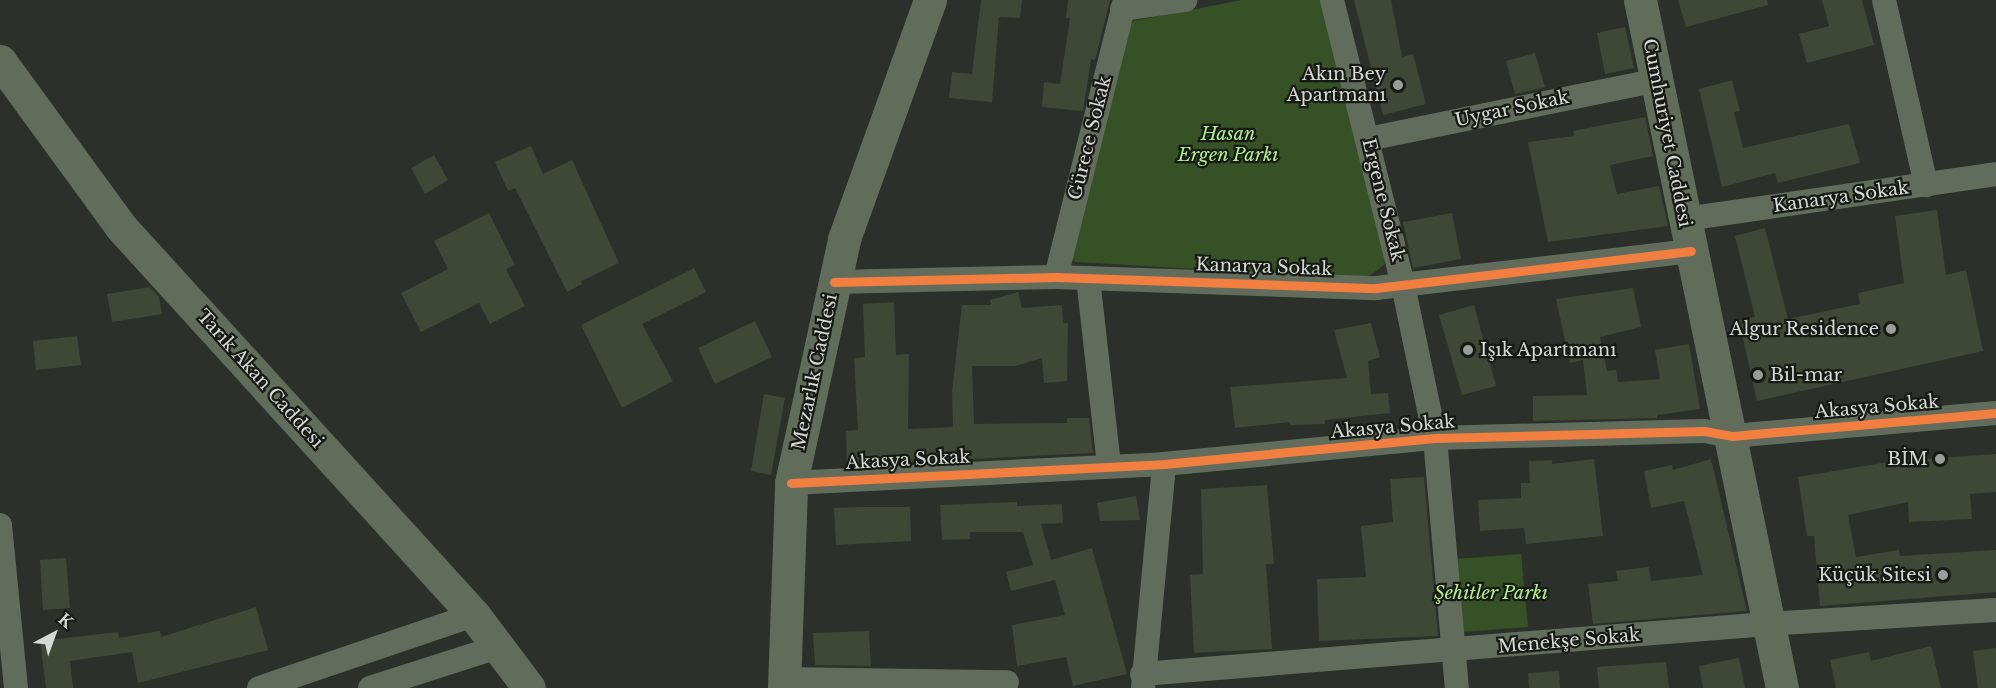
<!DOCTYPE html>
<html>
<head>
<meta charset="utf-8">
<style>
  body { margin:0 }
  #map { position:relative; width:1996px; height:688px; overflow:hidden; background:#2c302a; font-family:"Libre Baskerville",serif }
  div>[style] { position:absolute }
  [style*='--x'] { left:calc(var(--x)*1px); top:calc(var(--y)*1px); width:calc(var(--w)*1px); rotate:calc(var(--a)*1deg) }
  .green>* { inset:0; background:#365126 }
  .building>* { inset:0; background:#3f4737 }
  .street>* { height:24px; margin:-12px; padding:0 12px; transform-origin:12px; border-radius:12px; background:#626c5c }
  .primary>* { height:33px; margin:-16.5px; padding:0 16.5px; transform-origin:16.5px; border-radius:16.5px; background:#616c5a }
  .cycleway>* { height:9px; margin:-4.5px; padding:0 4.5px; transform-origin:4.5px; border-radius:4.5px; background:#f27e40 }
  .dots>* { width:16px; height:16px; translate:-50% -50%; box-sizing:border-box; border:3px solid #161914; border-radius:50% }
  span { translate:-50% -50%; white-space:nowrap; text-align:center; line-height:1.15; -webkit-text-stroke:4.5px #161914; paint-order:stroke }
  .poi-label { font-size:18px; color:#d5d9d3 }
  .right { translate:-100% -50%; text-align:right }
  .left { translate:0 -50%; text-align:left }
  .street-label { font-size:18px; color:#d5d9d3 }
  .park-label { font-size:18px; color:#b2f090; font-style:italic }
  .north { position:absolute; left:24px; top:604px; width:60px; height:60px; -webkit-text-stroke:4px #161914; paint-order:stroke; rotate:41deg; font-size:16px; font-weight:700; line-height:24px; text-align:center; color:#d5d9d3 }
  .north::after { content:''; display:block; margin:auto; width:21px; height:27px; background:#d5d9d3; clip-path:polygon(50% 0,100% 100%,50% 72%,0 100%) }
</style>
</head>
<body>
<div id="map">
  <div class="green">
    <div style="clip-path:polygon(1242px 0,1320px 0,1386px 252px,1384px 265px,1365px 279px,1076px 262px,1072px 259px,1128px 27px,1133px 21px)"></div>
    <div style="clip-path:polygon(1521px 554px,1528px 627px,1461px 632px,1455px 559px)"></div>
  </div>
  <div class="building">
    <div style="clip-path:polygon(981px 0,1022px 0,1020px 18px,999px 17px,992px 102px,949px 98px,952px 72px,972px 74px)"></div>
    <div style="clip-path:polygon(1068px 0,1110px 0,1095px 60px,1091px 59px,1083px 111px,1042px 107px,1044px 82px,1060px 84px,1070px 18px,1066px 18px)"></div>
    <div style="clip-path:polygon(1354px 0,1391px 0,1402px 57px,1413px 54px,1426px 104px,1383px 115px)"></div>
    <div style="clip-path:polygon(1678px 0,1767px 0,1768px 5px,1686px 27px)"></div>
    <div style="clip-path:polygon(1822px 0,1862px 0,1874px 45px,1807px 63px,1799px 34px,1829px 26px)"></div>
    <div style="clip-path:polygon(1625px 27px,1634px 68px,1605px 74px,1597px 33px)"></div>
    <div style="clip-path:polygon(1535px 53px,1545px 87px,1515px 94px,1506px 61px)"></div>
    <div style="clip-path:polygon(1732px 80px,1740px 111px,1734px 112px,1743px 148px,1849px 124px,1860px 163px,1778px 183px,1775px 173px,1722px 187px,1699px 89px)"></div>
    <div style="clip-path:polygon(1645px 117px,1653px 156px,1610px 165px,1617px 194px,1659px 186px,1668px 226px,1548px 242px,1528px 142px,1574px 136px,1573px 131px)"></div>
    <div style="clip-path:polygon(531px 146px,543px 174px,572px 160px,619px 263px,581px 281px,582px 284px,567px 292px,515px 188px,508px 191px,495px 162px)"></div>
    <div style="clip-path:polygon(434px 155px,448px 180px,425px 194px,411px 168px)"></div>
    <div style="clip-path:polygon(1937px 210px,1946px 275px,1966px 270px,1983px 351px,1757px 401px,1739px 320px,1755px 317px,1735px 236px,1765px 228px,1788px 319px,1860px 304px,1858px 293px,1904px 283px,1895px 216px)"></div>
    <div style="clip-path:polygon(489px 213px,515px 265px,506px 269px,525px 306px,490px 324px,479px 303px,421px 332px,401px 293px,448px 269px,434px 241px)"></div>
    <div style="clip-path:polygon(1452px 213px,1461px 259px,1413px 268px,1403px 222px)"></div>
    <div style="clip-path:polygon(694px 268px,706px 292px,642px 324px,673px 381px,622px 408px,581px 325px)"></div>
    <div style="clip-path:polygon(150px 287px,159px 297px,162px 314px,112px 322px,107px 294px)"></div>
    <div style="clip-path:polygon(1633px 288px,1641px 327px,1600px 337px,1607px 371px,1616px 370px,1618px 382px,1660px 379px,1655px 350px,1689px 344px,1700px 409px,1657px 415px,1657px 418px,1533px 421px,1533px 396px,1587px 395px,1583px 360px,1570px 363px,1556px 299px)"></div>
    <div style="clip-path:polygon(1018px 292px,1022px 308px,1062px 305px,1063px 323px,1068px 323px,1067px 381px,1044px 383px,1042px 358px,1015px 366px,972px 366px,974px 424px,1067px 423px,1067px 418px,1089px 418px,1093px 453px,847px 465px,846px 431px,858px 430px,854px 358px,865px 357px,863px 304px,894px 302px,896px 355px,909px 354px,908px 429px,953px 427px,952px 392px,962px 305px,991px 305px,990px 300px)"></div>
    <div style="clip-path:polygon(1474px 305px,1496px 386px,1462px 395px,1439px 315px)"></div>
    <div style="clip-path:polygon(755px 321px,772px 357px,715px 384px,698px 348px)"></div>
    <div style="clip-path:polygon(1371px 323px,1380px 357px,1368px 361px,1371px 394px,1388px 393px,1390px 413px,1325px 420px,1325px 424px,1290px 425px,1290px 422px,1235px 428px,1230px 387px,1347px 378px,1334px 330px)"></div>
    <div style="clip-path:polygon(77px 336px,81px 365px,36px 370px,33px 341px)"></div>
    <div style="clip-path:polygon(764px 394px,785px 398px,771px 475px,751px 471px)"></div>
    <div style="clip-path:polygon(1996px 454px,1996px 492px,1970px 494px,1972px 519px,1909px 522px,1908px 502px,1848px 515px,1856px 557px,1899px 550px,1900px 556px,1996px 550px,1996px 592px,1820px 606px,1814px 536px,1807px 536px,1798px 477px,1894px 461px)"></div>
    <div style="clip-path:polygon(1594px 459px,1603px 536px,1526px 544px,1524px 528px,1480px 531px,1478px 500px,1521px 498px,1521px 483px,1530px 483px,1529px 461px,1552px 460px,1552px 464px)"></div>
    <div style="clip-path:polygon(1711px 459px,1747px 611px,1593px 624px,1588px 584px,1618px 581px,1616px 571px,1649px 567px,1651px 581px,1703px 575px,1684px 501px,1651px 508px,1644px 471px,1672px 465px,1673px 470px)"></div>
    <div style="clip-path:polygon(1424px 477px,1438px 636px,1319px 641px,1317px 579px,1366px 577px,1361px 526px,1393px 522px,1390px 479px)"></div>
    <div style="clip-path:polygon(1267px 485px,1274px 564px,1266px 564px,1272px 649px,1194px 653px,1190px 575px,1203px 574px,1201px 489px)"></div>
    <div style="clip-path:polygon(1136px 496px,1140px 520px,1100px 521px,1097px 503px)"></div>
    <div style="clip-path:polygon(1017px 502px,1017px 506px,1062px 504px,1063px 523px,1041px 524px,1051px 560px,1092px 548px,1127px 674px,1073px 686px,1066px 657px,1017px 666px,1012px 625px,1065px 615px,1055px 580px,1011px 591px,1006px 572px,1033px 565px,1023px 532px,970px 532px,970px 539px,942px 540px,940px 505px)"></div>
    <div style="clip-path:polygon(861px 507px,910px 507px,911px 541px,836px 545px,834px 508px)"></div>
    <div style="clip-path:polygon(66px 558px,70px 608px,43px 610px,40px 560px)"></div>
    <div style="clip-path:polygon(256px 607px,268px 650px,138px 683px,132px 652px,70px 661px,73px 688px,46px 688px,40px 641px,118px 632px,119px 638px,160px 631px,161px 637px)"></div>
    <div style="clip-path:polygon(869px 631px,871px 666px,815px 665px,813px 633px)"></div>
    <div style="clip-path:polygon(1931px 646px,1941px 688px,1836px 688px,1830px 660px,1869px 652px,1871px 661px)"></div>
    <div style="clip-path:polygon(1996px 648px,1996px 688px,1978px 688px,1973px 651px)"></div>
    <div style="clip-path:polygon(1739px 658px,1745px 688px,1703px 688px,1699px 666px)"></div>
    <div style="clip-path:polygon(1666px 662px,1669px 688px,1599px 688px,1597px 667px)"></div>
    <div style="clip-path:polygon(1559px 671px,1560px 688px,1529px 688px,1528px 673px)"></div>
  </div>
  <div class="street">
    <div style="--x:1332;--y:0;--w:294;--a:76"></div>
    <div style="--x:1403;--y:285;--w:156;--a:78.2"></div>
    <div style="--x:1435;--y:438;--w:251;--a:85"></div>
    <div style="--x:1884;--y:0;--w:190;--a:77.2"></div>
    <div style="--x:1122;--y:9;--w:64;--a:-8.1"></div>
    <div style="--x:1368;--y:139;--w:295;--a:-11.5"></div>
    <div style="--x:1685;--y:219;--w:314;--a:-8.2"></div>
    <div style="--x:1056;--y:277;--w:285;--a:-76"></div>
    <div style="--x:1088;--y:278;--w:189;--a:83.6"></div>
    <div style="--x:834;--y:282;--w:222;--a:-1.3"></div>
    <div style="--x:1056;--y:277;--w:320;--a:2"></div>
    <div style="--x:1376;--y:288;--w:317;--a:-6.7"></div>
    <div style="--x:791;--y:483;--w:373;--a:-2.9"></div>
    <div style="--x:1164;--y:464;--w:272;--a:-5.5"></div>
    <div style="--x:1435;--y:438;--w:269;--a:-1.5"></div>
    <div style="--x:1704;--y:431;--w:28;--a:10"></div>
    <div style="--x:1732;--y:436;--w:265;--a:-5"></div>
    <div style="--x:0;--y:525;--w:164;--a:84.4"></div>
    <div style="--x:1142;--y:674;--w:627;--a:-4.57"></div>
    <div style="--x:1767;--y:624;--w:229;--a:-3.5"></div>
    <div style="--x:783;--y:679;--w:224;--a:0.8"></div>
    <div style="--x:259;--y:688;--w:227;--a:-18.8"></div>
    <div style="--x:370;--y:688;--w:138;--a:-17.8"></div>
    <div style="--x:1143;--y:688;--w:225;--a:-84.6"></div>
  </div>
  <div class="primary">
    <div style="--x:1640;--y:0;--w:703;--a:78.34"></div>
    <div style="--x:0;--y:61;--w:205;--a:53.9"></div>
    <div style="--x:121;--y:227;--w:525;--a:47.7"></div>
    <div style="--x:474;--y:615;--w:91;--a:53"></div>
    <div style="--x:784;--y:688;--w:205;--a:-88"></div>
    <div style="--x:791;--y:483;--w:250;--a:-77.7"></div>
    <div style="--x:844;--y:239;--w:254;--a:-70.2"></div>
  </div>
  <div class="cycleway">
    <div style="--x:834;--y:282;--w:222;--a:-1.3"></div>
    <div style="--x:1056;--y:277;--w:320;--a:2"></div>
    <div style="--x:1376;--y:288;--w:317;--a:-6.7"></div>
    <div style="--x:791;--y:483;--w:373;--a:-2.9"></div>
    <div style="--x:1164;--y:464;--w:272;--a:-5.5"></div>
    <div style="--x:1435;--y:438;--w:269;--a:-1.5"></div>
    <div style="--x:1704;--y:431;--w:28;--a:10"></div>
    <div style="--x:1732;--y:436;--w:265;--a:-5"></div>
  </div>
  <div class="dots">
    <div style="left:1398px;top:85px;background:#9a9e98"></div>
    <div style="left:1891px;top:329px;background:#9a9e98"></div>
    <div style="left:1468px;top:350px;background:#9a9e98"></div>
    <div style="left:1758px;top:375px;background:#9a9e98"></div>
    <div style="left:1940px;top:459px;background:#9a9e98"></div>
    <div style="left:1943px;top:575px;background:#9a9e98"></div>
  </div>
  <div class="poi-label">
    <span class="right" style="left:1386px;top:85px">Akın Bey<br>Apartmanı</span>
    <span class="right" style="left:1879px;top:329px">Algur Residence</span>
    <span class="left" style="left:1480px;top:350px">Işık Apartmanı</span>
    <span class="left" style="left:1770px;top:375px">Bil-mar</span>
    <span class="right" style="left:1928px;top:459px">BİM</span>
    <span class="right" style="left:1931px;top:575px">Küçük Sitesi</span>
  </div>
  <div class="street-label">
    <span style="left:1512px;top:109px;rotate:-12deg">Uygar Sokak</span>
    <span style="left:1667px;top:133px;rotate:79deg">Cumhuriyet Caddesi</span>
    <span style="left:1090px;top:138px;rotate:-76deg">Gürece Sokak</span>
    <span style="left:1841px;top:197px;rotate:-8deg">Kanarya Sokak</span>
    <span style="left:1383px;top:200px;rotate:76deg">Ergene Sokak</span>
    <span style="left:1264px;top:267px;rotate:2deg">Kanarya Sokak</span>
    <span style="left:815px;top:372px;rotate:-78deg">Mezarlık Caddesi</span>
    <span style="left:260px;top:379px;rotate:48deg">Tarık Akan Caddesi</span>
    <span style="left:1877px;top:407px;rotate:-5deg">Akasya Sokak</span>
    <span style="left:1393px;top:427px;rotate:-5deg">Akasya Sokak</span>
    <span style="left:908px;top:460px;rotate:-3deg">Akasya Sokak</span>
    <span style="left:1569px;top:641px;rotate:-5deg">Menekşe Sokak</span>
  </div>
  <div class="park-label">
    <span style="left:1228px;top:145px">Hasan<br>Ergen Parkı</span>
    <span style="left:1491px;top:593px">Şehitler Parkı</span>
  </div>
  <div class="north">K</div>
</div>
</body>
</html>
